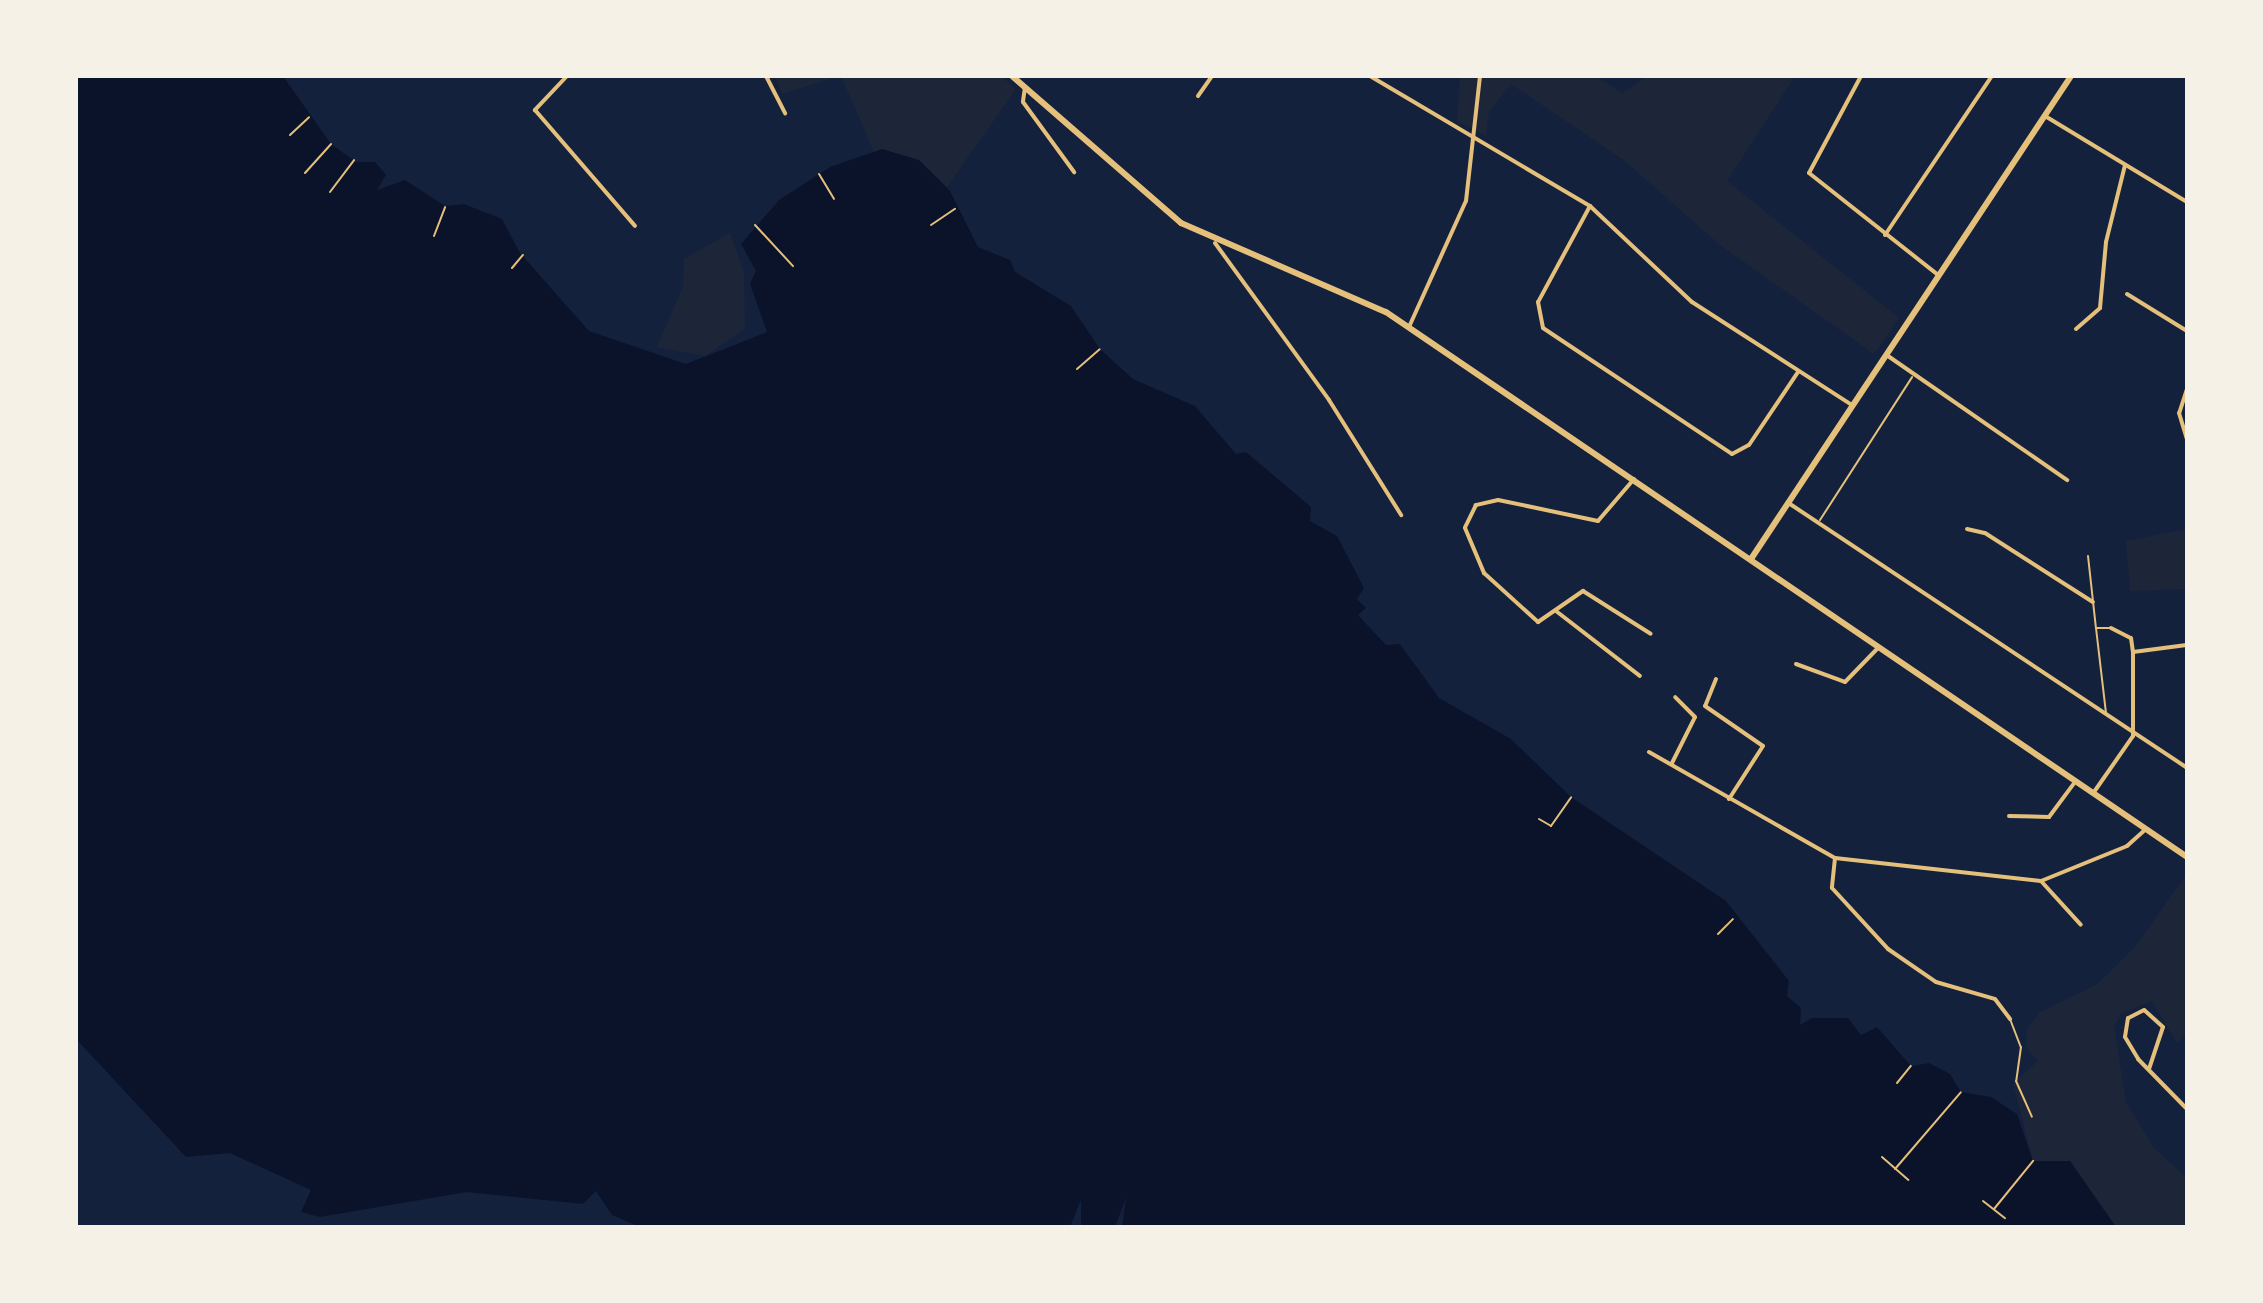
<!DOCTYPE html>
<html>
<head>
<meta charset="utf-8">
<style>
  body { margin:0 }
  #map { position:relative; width:2263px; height:1303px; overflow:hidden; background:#14213d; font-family:"Asap Condensed",sans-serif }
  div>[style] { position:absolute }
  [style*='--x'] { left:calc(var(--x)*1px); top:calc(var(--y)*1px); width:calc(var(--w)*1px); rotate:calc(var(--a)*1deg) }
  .green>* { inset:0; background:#1d2539 }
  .water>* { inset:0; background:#0b132b }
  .path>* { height:2px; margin:-1px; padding:0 1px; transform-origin:1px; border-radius:1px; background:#e5c07b }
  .service>* { height:2px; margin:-1px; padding:0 1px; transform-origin:1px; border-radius:1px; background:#e5c07b }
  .minor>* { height:4px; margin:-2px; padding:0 2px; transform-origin:2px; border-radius:2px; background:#e5c07b }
  .secondary>* { height:6px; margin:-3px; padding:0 3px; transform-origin:3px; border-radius:3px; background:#e5c07b }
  span { translate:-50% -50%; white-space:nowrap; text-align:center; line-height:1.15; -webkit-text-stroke:6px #f6f1e7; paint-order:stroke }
  .frame { position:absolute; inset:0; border:78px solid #f6f1e7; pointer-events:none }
</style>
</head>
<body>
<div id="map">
  <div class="green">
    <div style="clip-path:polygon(775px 76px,840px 76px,782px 94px)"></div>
    <div style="clip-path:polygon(841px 76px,1001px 76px,1016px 89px,947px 187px,919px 160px,874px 152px)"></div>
    <div style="clip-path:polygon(1460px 76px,1595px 76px,1622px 93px,1647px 76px,1795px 76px,1727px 181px,1899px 318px,1874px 354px,1720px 245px,1625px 161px,1511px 84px,1489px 112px,1486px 136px,1457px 121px)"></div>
    <div style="clip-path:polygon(730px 233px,744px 272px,745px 329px,705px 356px,657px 347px,683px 287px,684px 259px)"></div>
    <div style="clip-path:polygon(2187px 529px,2187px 589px,2130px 591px,2126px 541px)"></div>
    <div style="clip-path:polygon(2187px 873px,2187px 1033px,2177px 1043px,2152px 1001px,2122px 1013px,2114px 1026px,2126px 1102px,2154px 1148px,2187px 1178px,2187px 1227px,2116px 1227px,2070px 1161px,2033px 1161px,2013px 1083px,2038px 1061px,2027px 1048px,2027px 1029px,2040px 1012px,2096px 985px,2136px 946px)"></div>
  </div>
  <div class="water">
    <div style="clip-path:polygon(76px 76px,283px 76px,331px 144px,356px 162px,375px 162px,386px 175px,377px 190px,405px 180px,445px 206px,464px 204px,502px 219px,520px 253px,589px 331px,686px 364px,767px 332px,750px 284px,756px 271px,741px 244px,779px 200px,830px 167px,882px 149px,919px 160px,950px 191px,978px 247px,1010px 260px,1015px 272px,1071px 306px,1100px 349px,1133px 379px,1195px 406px,1236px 454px,1246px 452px,1311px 507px,1310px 521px,1337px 536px,1364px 588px,1357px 599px,1366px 608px,1358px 615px,1386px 645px,1400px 644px,1439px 698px,1511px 739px,1571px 797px,1726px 901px,1789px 981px,1787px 996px,1801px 1008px,1800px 1025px,1812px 1018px,1848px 1018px,1861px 1035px,1877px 1027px,1911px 1066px,1929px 1063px,1950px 1074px,1961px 1092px,1991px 1097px,2017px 1114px,2033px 1161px,2070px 1161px,2116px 1227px,1122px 1227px,1126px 1198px,1115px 1227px,1081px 1227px,1081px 1200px,1070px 1227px,640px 1227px,612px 1215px,596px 1191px,583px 1204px,467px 1192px,320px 1217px,301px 1212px,311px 1190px,230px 1153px,186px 1157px,76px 1039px)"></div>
  </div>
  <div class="path">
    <div style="--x:290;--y:135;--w:26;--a:-43"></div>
    <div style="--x:305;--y:173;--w:39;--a:-48"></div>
    <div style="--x:819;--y:174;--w:29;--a:59"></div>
    <div style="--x:330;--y:192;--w:40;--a:-53"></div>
    <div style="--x:755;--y:225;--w:56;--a:47.2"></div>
    <div style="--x:931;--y:225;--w:29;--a:-34"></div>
    <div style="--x:434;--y:236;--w:31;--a:-69"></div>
    <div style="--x:512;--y:268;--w:17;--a:-50"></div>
    <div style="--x:1077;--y:369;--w:30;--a:-41"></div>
    <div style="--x:1539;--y:819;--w:14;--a:30"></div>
    <div style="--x:1551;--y:826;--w:35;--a:-55"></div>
    <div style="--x:1718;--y:934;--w:21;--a:-45"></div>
    <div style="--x:1897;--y:1083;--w:22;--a:-51"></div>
    <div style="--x:1882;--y:1157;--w:35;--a:41"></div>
    <div style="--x:1895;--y:1169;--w:101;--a:-49.4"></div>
    <div style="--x:1983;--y:1201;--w:28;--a:38"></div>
    <div style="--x:1994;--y:1209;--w:62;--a:-50.9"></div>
  </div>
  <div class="service">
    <div style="--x:1820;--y:520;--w:170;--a:-57.2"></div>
    <div style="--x:2088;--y:556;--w:72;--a:83.7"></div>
    <div style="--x:2096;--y:628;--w:15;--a:0"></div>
    <div style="--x:2096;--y:628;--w:86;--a:83.3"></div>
    <div style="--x:2010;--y:1019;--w:30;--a:69"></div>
    <div style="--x:2021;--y:1047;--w:34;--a:98"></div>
    <div style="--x:2016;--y:1081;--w:39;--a:66"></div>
  </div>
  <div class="minor">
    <div style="--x:397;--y:76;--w:26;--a:0"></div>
    <div style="--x:567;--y:76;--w:47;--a:133.3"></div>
    <div style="--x:535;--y:110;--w:153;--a:49.2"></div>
    <div style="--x:766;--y:76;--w:42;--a:62.8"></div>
    <div style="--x:1370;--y:76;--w:256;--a:30.6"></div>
    <div style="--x:1590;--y:206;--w:140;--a:43.3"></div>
    <div style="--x:1692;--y:302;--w:190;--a:32.8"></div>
    <div style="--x:1861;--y:76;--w:110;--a:118.2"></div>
    <div style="--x:1809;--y:173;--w:164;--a:38.3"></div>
    <div style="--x:1025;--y:87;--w:15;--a:98"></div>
    <div style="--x:1023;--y:102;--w:87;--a:53.9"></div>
    <div style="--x:1198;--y:96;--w:24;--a:-55"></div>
    <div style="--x:2045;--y:116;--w:166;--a:31.2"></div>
    <div style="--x:1590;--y:206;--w:109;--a:118.4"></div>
    <div style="--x:1538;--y:302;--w:26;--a:79"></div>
    <div style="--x:1543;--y:328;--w:227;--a:33.7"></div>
    <div style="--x:1732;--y:454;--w:19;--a:-28"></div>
    <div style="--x:1749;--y:445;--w:88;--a:-56.1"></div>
    <div style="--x:1885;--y:235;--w:192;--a:-56.1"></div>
    <div style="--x:1215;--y:243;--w:194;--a:54"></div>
    <div style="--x:1329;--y:400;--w:136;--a:57.9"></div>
    <div style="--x:2127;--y:294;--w:70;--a:31.7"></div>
    <div style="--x:1409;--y:327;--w:138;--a:-65.7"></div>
    <div style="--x:1466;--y:201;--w:126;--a:-83.6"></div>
    <div style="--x:2076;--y:329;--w:32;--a:-41"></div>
    <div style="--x:2100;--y:308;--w:66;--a:-84.8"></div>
    <div style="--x:2106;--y:242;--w:79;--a:-76.1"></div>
    <div style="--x:1888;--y:356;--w:218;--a:34.7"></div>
    <div style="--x:2187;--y:389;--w:25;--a:108"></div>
    <div style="--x:2179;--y:413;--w:27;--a:73"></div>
    <div style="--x:1634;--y:479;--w:55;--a:130.6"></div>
    <div style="--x:1598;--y:521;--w:102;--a:-168.1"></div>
    <div style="--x:1498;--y:500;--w:23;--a:167"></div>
    <div style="--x:1476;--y:505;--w:25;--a:116"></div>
    <div style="--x:1465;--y:528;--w:49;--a:67.1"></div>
    <div style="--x:1484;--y:573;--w:73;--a:42.2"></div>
    <div style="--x:1538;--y:622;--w:55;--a:-34.6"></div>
    <div style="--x:1583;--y:591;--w:80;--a:32.3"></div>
    <div style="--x:1790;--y:504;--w:477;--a:33.6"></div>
    <div style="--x:1967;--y:529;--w:18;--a:13"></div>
    <div style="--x:1985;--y:533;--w:128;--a:32.6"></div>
    <div style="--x:1556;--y:611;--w:106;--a:37.7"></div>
    <div style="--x:2111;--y:628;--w:22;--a:27"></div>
    <div style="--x:2131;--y:638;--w:14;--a:82"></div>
    <div style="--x:1796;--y:664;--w:52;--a:20.2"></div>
    <div style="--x:1845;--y:682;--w:47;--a:-45.9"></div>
    <div style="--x:1716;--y:679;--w:29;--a:112"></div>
    <div style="--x:1705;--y:706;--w:70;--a:34.6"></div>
    <div style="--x:1763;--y:746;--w:63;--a:122.7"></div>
    <div style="--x:1649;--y:752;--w:214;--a:29.7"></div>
    <div style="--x:1835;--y:858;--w:207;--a:6.4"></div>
    <div style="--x:2041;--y:881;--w:93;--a:-22.1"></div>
    <div style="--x:2127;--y:846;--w:24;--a:-42"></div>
    <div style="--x:1672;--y:763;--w:51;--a:-63.4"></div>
    <div style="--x:1695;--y:717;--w:28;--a:-135"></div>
    <div style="--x:2094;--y:792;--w:68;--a:-55.1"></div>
    <div style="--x:2133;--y:736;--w:84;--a:-90"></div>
    <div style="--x:2133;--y:652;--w:54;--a:-7.4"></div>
    <div style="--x:2009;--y:816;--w:40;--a:1.4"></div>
    <div style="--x:2049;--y:817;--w:44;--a:-53.4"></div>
    <div style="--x:1835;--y:858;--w:30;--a:96"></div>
    <div style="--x:1832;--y:888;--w:83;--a:47.4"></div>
    <div style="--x:1888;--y:949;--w:58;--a:34.5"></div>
    <div style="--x:1936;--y:982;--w:61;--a:16.1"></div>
    <div style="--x:1995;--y:999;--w:25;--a:53"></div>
    <div style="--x:2041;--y:881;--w:59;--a:47.7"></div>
    <div style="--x:2149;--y:1069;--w:44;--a:-71.6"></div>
    <div style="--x:2163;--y:1027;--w:25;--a:-138"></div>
    <div style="--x:2144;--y:1010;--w:18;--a:153"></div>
    <div style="--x:2128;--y:1018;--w:19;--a:99"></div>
    <div style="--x:2125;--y:1037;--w:26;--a:59"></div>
    <div style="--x:2138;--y:1059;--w:70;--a:45.6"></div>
  </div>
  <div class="secondary">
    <div style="--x:1012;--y:76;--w:224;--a:41"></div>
    <div style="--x:1181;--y:223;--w:223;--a:23.5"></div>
    <div style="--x:1386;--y:312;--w:969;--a:34.23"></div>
    <div style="--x:1751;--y:559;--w:579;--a:-56.47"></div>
  </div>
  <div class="frame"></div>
</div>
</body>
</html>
